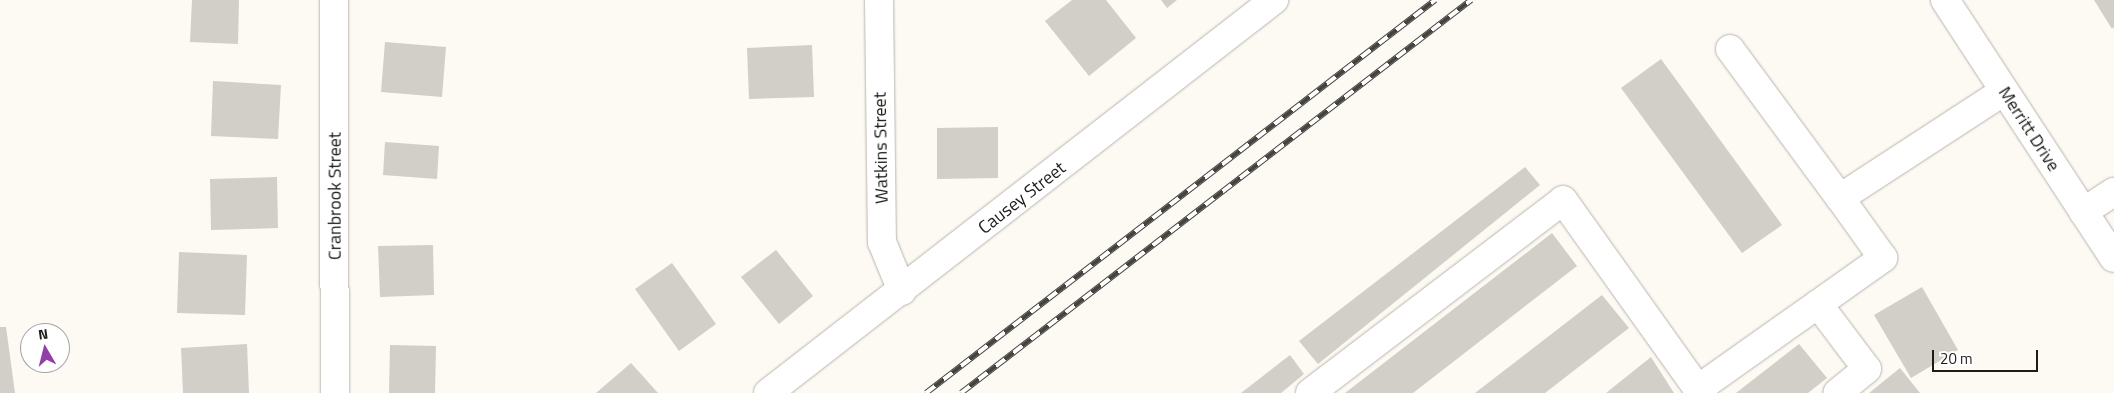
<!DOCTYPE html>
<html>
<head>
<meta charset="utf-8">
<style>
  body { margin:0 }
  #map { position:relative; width:2114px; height:393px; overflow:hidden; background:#fdf9f3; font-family:"Titillium Web",sans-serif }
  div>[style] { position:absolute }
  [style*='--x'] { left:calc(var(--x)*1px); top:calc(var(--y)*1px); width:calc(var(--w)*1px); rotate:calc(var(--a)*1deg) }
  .building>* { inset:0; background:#d2cec8 }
  .roads { filter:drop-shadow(0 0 1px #b8b5af) drop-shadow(0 0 1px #b8b5af) }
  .minor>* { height:28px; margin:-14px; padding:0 14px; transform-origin:14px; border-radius:14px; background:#fff }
  .major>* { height:28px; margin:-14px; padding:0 14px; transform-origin:14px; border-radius:14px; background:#fff }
  .rail>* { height:5.5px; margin-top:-2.75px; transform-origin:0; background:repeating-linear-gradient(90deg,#fff 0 11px,#444340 0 22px); box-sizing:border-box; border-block:1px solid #444340 }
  span { translate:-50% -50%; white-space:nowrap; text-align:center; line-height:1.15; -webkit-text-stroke:4px #fff; paint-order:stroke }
  .street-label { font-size:18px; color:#1d1c1a }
  .north { position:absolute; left:20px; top:323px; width:50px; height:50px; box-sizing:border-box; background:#fff; border:1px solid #a5a4a3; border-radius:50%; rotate:352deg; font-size:14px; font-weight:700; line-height:20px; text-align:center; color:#1d1c1a }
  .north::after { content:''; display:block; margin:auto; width:18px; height:22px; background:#943eab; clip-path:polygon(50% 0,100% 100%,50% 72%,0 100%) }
  .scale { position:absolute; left:1932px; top:350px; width:106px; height:22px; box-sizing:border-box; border:2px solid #1d1c1a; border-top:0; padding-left:6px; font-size:15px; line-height:18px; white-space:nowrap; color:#1d1c1a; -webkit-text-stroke:4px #fff; paint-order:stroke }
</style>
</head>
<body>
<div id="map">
  <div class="building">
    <div style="clip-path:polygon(192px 0,239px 0,238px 44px,190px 42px)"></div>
    <div style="clip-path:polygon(1072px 0,1106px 0,1136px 38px,1089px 76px,1045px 21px)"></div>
    <div style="clip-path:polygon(1161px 0,1177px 0,1167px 8px)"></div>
    <div style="clip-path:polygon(2094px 0,2114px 0,2114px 27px,2112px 29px)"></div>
    <div style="clip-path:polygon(385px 42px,446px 47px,442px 97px,381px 92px)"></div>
    <div style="clip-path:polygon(812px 45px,814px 97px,749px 99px,747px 48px)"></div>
    <div style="clip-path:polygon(1661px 59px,1782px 225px,1742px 253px,1621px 88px)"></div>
    <div style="clip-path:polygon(213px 81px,281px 85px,278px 139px,211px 136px)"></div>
    <div style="clip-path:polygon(998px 127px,998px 178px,937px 179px,937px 128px)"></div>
    <div style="clip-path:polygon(385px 142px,439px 146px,437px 179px,383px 175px)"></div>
    <div style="clip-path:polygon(1525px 167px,1540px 185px,1318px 364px,1299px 341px)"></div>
    <div style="clip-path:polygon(277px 177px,278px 228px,211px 230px,210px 179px)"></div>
    <div style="clip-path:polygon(1552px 233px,1577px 266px,1413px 393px,1345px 393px)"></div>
    <div style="clip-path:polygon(433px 245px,434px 295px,380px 297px,378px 246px)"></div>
    <div style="clip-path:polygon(776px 250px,813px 296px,779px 324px,741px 277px)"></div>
    <div style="clip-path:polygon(179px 252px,247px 255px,245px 315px,177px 313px)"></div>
    <div style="clip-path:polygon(672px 263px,716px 324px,679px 351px,635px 289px)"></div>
    <div style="clip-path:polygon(1922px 287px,1958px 350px,1911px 378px,1874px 315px)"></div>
    <div style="clip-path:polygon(1602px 295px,1629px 328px,1545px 393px,1475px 393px)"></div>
    <div style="clip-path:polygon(0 327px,6px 327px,15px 393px,0 393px)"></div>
    <div style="clip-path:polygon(247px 344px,249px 393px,183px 393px,181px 348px)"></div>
    <div style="clip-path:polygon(1799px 344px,1827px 378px,1808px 393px,1736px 393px)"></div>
    <div style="clip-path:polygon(390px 345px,436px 346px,435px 393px,389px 393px)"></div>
    <div style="clip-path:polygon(1290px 355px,1304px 374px,1281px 393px,1241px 393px)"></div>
    <div style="clip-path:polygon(1651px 357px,1674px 393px,1606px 393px)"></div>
    <div style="clip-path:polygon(631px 363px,658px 393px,596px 393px)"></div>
    <div style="clip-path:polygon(1900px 368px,1920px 393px,1869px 393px)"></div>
  </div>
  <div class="roads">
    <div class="minor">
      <div style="--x:334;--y:0;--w:393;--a:89.9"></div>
      <div style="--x:879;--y:0;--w:242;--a:89.3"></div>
      <div style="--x:882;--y:242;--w:53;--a:67.8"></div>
      <div style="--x:1730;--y:49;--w:185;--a:53.6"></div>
      <div style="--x:1840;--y:198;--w:196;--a:-33.1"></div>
      <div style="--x:2083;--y:212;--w:37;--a:-33"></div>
      <div style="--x:1818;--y:304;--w:81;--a:53"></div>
      <div style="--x:1867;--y:369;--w:38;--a:141"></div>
      <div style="--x:768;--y:393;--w:641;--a:-37.84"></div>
      <div style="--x:1310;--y:393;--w:318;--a:-37.3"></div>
      <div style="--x:1563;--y:200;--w:232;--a:54.5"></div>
      <div style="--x:1698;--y:389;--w:227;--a:-35.3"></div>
      <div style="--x:1883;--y:258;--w:74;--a:-125.6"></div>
    </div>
    <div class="major">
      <div style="--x:1945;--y:0;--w:308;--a:56.8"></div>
    </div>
  </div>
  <div class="rail">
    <div style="--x:926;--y:393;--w:643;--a:-37.67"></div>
    <div style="--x:961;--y:393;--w:644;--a:-37.62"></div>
  </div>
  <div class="street-label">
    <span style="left:2029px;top:129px;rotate:57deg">Merritt Drive</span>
    <span style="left:881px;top:148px;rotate:-91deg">Watkins Street</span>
    <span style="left:335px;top:196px;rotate:-90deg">Cranbrook Street</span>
    <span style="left:1022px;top:198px;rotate:-38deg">Causey Street</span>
  </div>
  <div class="north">N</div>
  <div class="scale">20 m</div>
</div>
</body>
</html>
